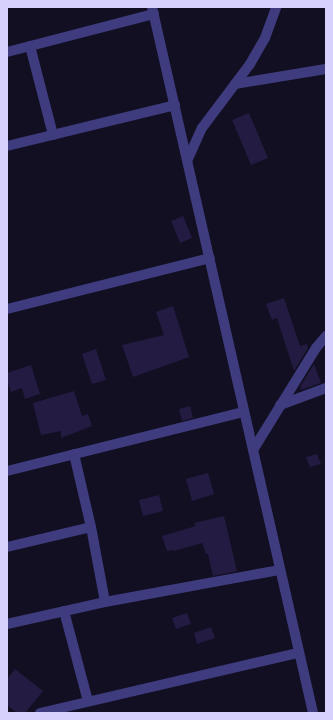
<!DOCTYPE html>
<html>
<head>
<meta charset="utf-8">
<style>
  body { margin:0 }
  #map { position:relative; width:333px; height:720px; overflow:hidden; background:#120f22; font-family:Roboto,sans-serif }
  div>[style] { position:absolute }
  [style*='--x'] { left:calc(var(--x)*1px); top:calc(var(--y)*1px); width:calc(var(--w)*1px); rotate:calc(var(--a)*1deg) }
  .building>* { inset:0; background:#231b42 }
  .minor>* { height:10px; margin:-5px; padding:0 5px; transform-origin:5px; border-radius:5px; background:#3e3c7f }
  .tertiary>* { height:10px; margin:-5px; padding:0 5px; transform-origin:5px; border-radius:5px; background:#3e3c7f }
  span { translate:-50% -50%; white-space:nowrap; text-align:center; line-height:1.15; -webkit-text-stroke:3px #120f22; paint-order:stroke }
  .frame { position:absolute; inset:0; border:8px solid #d6d1fd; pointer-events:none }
</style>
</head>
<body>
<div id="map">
  <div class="building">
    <div style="clip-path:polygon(249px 113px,268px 158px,251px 165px,232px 120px)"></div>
    <div style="clip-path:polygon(183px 216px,192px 238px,180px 243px,171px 221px)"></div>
    <div style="clip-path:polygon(284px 298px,300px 346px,307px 344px,308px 348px,294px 371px,277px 318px,272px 320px,266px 304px)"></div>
    <div style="clip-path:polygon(173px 306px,189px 357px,133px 377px,122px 345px,164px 335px,156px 312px)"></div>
    <div style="clip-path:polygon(96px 349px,106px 380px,92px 384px,82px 354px)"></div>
    <div style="clip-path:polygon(314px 364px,321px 383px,301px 390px,300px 387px)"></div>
    <div style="clip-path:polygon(31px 365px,40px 394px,25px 399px,22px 388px,11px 392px,7px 381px,7px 373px)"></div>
    <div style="clip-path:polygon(74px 391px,82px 416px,88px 414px,92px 426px,61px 438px,61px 431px,41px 435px,33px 403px)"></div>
    <div style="clip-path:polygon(190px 406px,193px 418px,182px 421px,179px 409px)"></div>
    <div style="clip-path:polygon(317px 454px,321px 464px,310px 467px,306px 457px)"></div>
    <div style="clip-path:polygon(208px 473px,214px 494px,192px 501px,186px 479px)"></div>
    <div style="clip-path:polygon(159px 495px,163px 511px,143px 516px,139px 500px)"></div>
    <div style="clip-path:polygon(224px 516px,237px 571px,213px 576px,208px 554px,206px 554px,202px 543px,174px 551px,174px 550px,167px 551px,162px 536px,196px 526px,194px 523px)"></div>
    <div style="clip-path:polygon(187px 613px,191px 624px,176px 629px,172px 618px)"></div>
    <div style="clip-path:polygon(211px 627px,215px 638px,197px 644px,194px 633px)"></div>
    <div style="clip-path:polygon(15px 669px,43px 691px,25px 713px,17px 713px,7px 705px,7px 679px)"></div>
  </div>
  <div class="minor">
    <div style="--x:30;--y:46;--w:92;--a:75.5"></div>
    <div style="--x:7;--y:52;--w:152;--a:-14.5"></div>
    <div style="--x:235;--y:84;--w:92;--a:-9.4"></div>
    <div style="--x:7;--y:146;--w:173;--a:-13.7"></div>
    <div style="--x:188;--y:159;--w:34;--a:-66"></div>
    <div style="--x:202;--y:128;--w:80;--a:-53.1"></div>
    <div style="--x:250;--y:64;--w:30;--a:-60"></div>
    <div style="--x:265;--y:38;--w:33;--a:-70"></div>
    <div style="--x:7;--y:309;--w:209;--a:-14.1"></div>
    <div style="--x:280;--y:405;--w:49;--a:-20.3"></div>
    <div style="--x:253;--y:450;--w:120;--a:-58.3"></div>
    <div style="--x:316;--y:348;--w:16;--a:-50"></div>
    <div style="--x:74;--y:454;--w:75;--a:76.9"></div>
    <div style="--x:91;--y:527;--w:76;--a:79.4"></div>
    <div style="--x:7;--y:471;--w:243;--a:-14"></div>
    <div style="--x:7;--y:547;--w:86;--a:-13.4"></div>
    <div style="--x:64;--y:611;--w:93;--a:75.1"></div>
    <div style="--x:7;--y:624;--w:100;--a:-12.7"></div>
    <div style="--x:105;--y:602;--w:178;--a:-10.4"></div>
    <div style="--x:40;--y:713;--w:265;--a:-13.1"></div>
  </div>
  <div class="tertiary">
    <div style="--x:152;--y:7;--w:724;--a:77.15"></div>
  </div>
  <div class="frame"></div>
</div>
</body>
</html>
